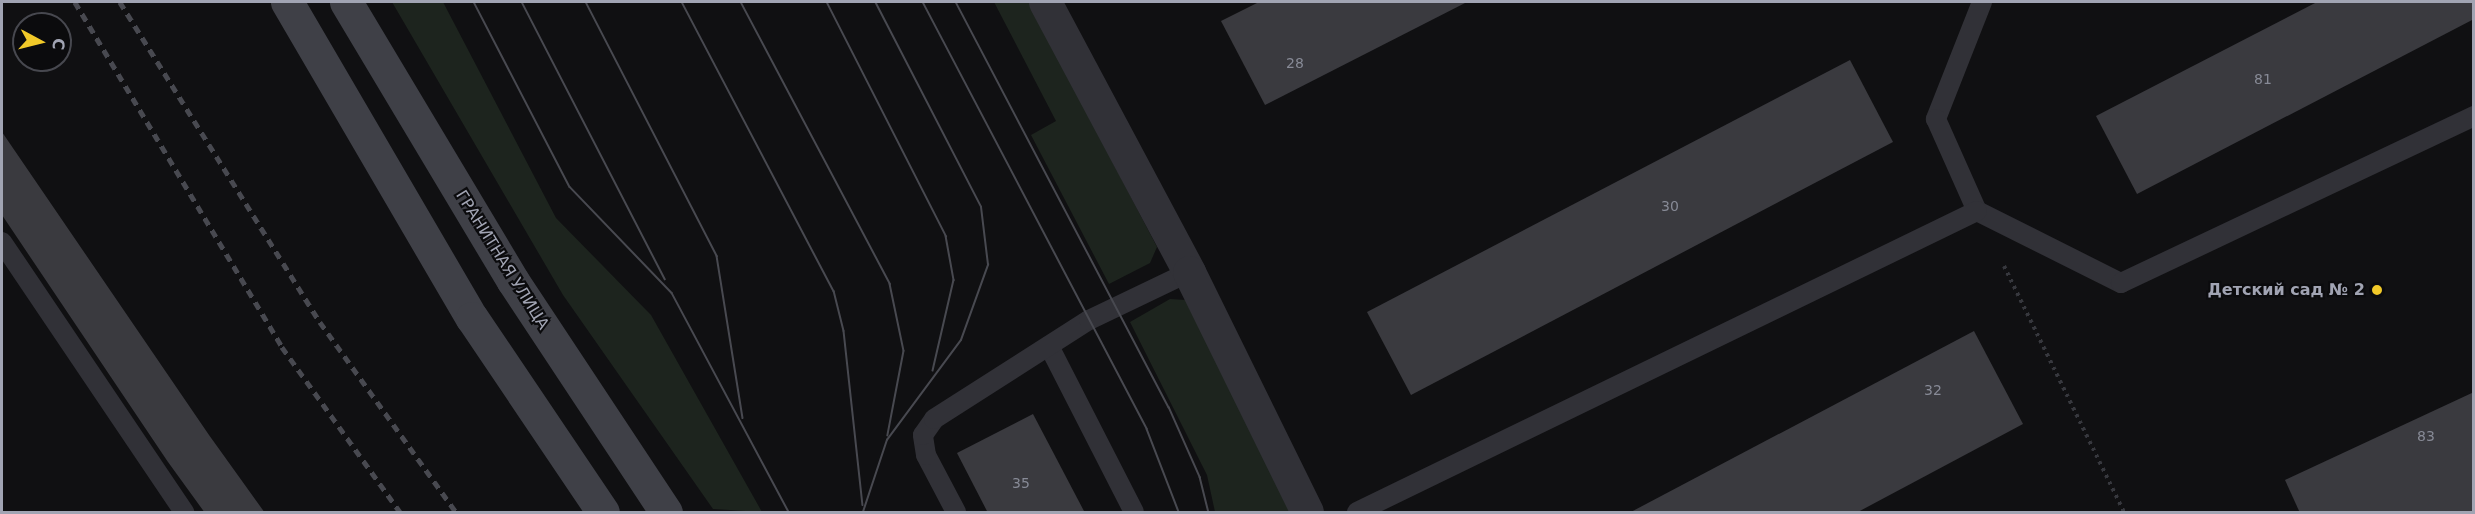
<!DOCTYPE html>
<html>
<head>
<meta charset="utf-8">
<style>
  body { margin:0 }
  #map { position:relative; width:2475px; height:514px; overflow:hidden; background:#101012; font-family:"DejaVu Sans",sans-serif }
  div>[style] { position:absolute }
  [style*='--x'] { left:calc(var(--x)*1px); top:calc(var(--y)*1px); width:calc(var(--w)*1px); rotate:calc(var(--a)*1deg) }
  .green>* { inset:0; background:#1d241e }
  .building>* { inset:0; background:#3a3a3f }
  .path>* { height:4px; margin-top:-2px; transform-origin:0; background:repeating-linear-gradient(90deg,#37383e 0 3px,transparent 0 7.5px) }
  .lane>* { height:20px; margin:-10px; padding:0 10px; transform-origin:10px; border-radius:10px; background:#313137 }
  .street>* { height:33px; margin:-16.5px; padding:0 16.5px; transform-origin:16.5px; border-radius:16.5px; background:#313137 }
  .secondary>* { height:33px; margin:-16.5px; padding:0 16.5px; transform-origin:16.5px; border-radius:16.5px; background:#3f4047 }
  .tram>* { height:1.5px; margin:-0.75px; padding:0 0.75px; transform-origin:0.75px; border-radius:0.75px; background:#484950 }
  .rail>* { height:4.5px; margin-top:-2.25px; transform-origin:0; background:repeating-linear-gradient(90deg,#484950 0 8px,transparent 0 14px) }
  .dots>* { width:16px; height:16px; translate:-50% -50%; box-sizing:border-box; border:3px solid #0b0b0d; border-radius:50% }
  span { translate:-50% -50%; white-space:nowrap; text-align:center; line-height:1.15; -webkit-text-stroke:4.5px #0b0b0d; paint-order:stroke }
  .number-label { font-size:14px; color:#878a96 }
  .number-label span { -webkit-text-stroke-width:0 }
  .street-label { font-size:16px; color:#a1a4b3 }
  .poi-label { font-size:16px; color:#a1a4b3; font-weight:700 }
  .right { translate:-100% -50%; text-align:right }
  .frame { position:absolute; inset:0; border:3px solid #a1a4b3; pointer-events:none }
  .north { position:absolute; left:12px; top:12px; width:60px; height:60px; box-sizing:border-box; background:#0b0b0d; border:2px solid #47484f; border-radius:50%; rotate:97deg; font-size:16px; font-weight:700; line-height:24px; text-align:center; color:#a1a4b3 }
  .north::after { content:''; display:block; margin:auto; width:21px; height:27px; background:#f1c929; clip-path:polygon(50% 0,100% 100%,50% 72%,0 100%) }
</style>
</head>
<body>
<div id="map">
  <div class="green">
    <div style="clip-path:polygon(392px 2px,443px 2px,556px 218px,651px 315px,762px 512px,713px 509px,563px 295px)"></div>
    <div style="clip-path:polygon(994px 2px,1029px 2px,1157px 247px,1150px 263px,1109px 284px,1031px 135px,1056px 121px)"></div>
    <div style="clip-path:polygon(1170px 299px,1186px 300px,1296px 512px,1215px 512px,1207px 475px,1130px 322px)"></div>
  </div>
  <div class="building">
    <div style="clip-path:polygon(1259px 2px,1467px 2px,1265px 105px,1221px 21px)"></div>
    <div style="clip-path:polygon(2317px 2px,2474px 2px,2474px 19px,2137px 194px,2096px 116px)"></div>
    <div style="clip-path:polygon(1850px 60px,1893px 142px,1411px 395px,1367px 312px)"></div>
    <div style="clip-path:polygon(2px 132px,209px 435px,265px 513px,205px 513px,168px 462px,2px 215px)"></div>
    <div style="clip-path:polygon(1974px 331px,2023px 424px,1856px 513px,1629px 513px)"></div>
    <div style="clip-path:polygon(2474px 392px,2474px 513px,2300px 513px,2285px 480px)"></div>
    <div style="clip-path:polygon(1033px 414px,1085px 513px,988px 513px,957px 453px)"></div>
  </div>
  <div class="path">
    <div style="--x:2004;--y:266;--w:274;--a:64"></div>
  </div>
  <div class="lane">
    <div style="--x:1982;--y:2;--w:126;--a:111.5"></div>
    <div style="--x:1936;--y:119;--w:101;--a:66"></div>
    <div style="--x:1977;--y:211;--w:161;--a:26.6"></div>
    <div style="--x:2121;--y:283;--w:391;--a:-25.3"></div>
    <div style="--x:2;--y:242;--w:326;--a:56"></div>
    <div style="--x:1049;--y:346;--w:186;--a:62.9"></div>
    <div style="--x:956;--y:512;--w:64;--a:-117.8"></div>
    <div style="--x:926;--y:455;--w:20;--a:-99"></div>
    <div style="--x:923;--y:435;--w:19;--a:-55"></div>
    <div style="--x:934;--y:419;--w:184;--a:-32.6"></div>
    <div style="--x:1089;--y:320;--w:111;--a:-25.6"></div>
    <div style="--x:1357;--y:512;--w:689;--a:-25.9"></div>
  </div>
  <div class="street">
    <div style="--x:1045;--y:2;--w:306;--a:61.9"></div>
    <div style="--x:1189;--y:272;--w:267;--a:63.8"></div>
  </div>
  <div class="secondary">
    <div style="--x:287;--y:2;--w:366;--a:59.7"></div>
    <div style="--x:472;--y:318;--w:234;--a:56"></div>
    <div style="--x:346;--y:2;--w:325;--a:59.1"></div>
    <div style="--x:513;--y:281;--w:277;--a:56.5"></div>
  </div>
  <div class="tram">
    <div style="--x:474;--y:2;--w:208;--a:62.6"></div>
    <div style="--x:570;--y:187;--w:147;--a:46.1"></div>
    <div style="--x:672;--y:293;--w:248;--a:61.9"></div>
    <div style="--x:522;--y:2;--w:312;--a:62.7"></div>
    <div style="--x:586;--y:2;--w:286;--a:62.7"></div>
    <div style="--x:717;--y:256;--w:164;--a:80.9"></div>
    <div style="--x:682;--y:2;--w:327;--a:62.3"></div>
    <div style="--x:834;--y:291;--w:41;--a:76"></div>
    <div style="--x:844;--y:331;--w:175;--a:83.8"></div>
    <div style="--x:741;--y:2;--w:319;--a:62.1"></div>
    <div style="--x:890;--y:284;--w:68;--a:78.2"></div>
    <div style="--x:904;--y:351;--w:86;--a:100.8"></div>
    <div style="--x:827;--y:2;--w:263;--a:63"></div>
    <div style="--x:946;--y:236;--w:45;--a:79.7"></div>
    <div style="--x:954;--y:280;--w:93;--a:103"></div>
    <div style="--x:923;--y:2;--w:482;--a:62.3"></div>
    <div style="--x:1147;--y:429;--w:89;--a:68.9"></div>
    <div style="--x:956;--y:2;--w:458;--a:62.3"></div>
    <div style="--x:1169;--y:407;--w:77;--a:66.1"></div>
    <div style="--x:1200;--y:477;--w:36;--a:76"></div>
    <div style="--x:863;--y:512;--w:76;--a:-71.6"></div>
    <div style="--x:887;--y:440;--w:124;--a:-53.5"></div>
    <div style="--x:961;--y:340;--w:80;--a:-70.2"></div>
    <div style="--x:988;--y:265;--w:58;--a:-96.9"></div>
    <div style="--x:981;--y:207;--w:231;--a:-117.3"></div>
  </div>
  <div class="rail">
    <div style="--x:75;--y:2;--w:402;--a:59"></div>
    <div style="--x:282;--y:347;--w:203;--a:54.4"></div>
    <div style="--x:120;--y:2;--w:377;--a:58"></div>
    <div style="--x:320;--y:322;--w:234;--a:54.4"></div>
  </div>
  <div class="dots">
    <div style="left:2377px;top:290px;background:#f1c929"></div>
  </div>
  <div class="number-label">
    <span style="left:1295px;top:63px">28</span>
    <span style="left:2263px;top:79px">81</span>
    <span style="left:1670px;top:206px">30</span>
    <span style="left:1933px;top:390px">32</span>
    <span style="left:2426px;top:436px">83</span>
    <span style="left:1021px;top:483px">35</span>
  </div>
  <div class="street-label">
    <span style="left:502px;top:260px;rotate:58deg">ГРАНИТНАЯ УЛИЦА</span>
  </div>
  <div class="poi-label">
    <span class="right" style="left:2365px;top:290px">Детский сад № 2</span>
  </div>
  <div class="frame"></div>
  <div class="north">С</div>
</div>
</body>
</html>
